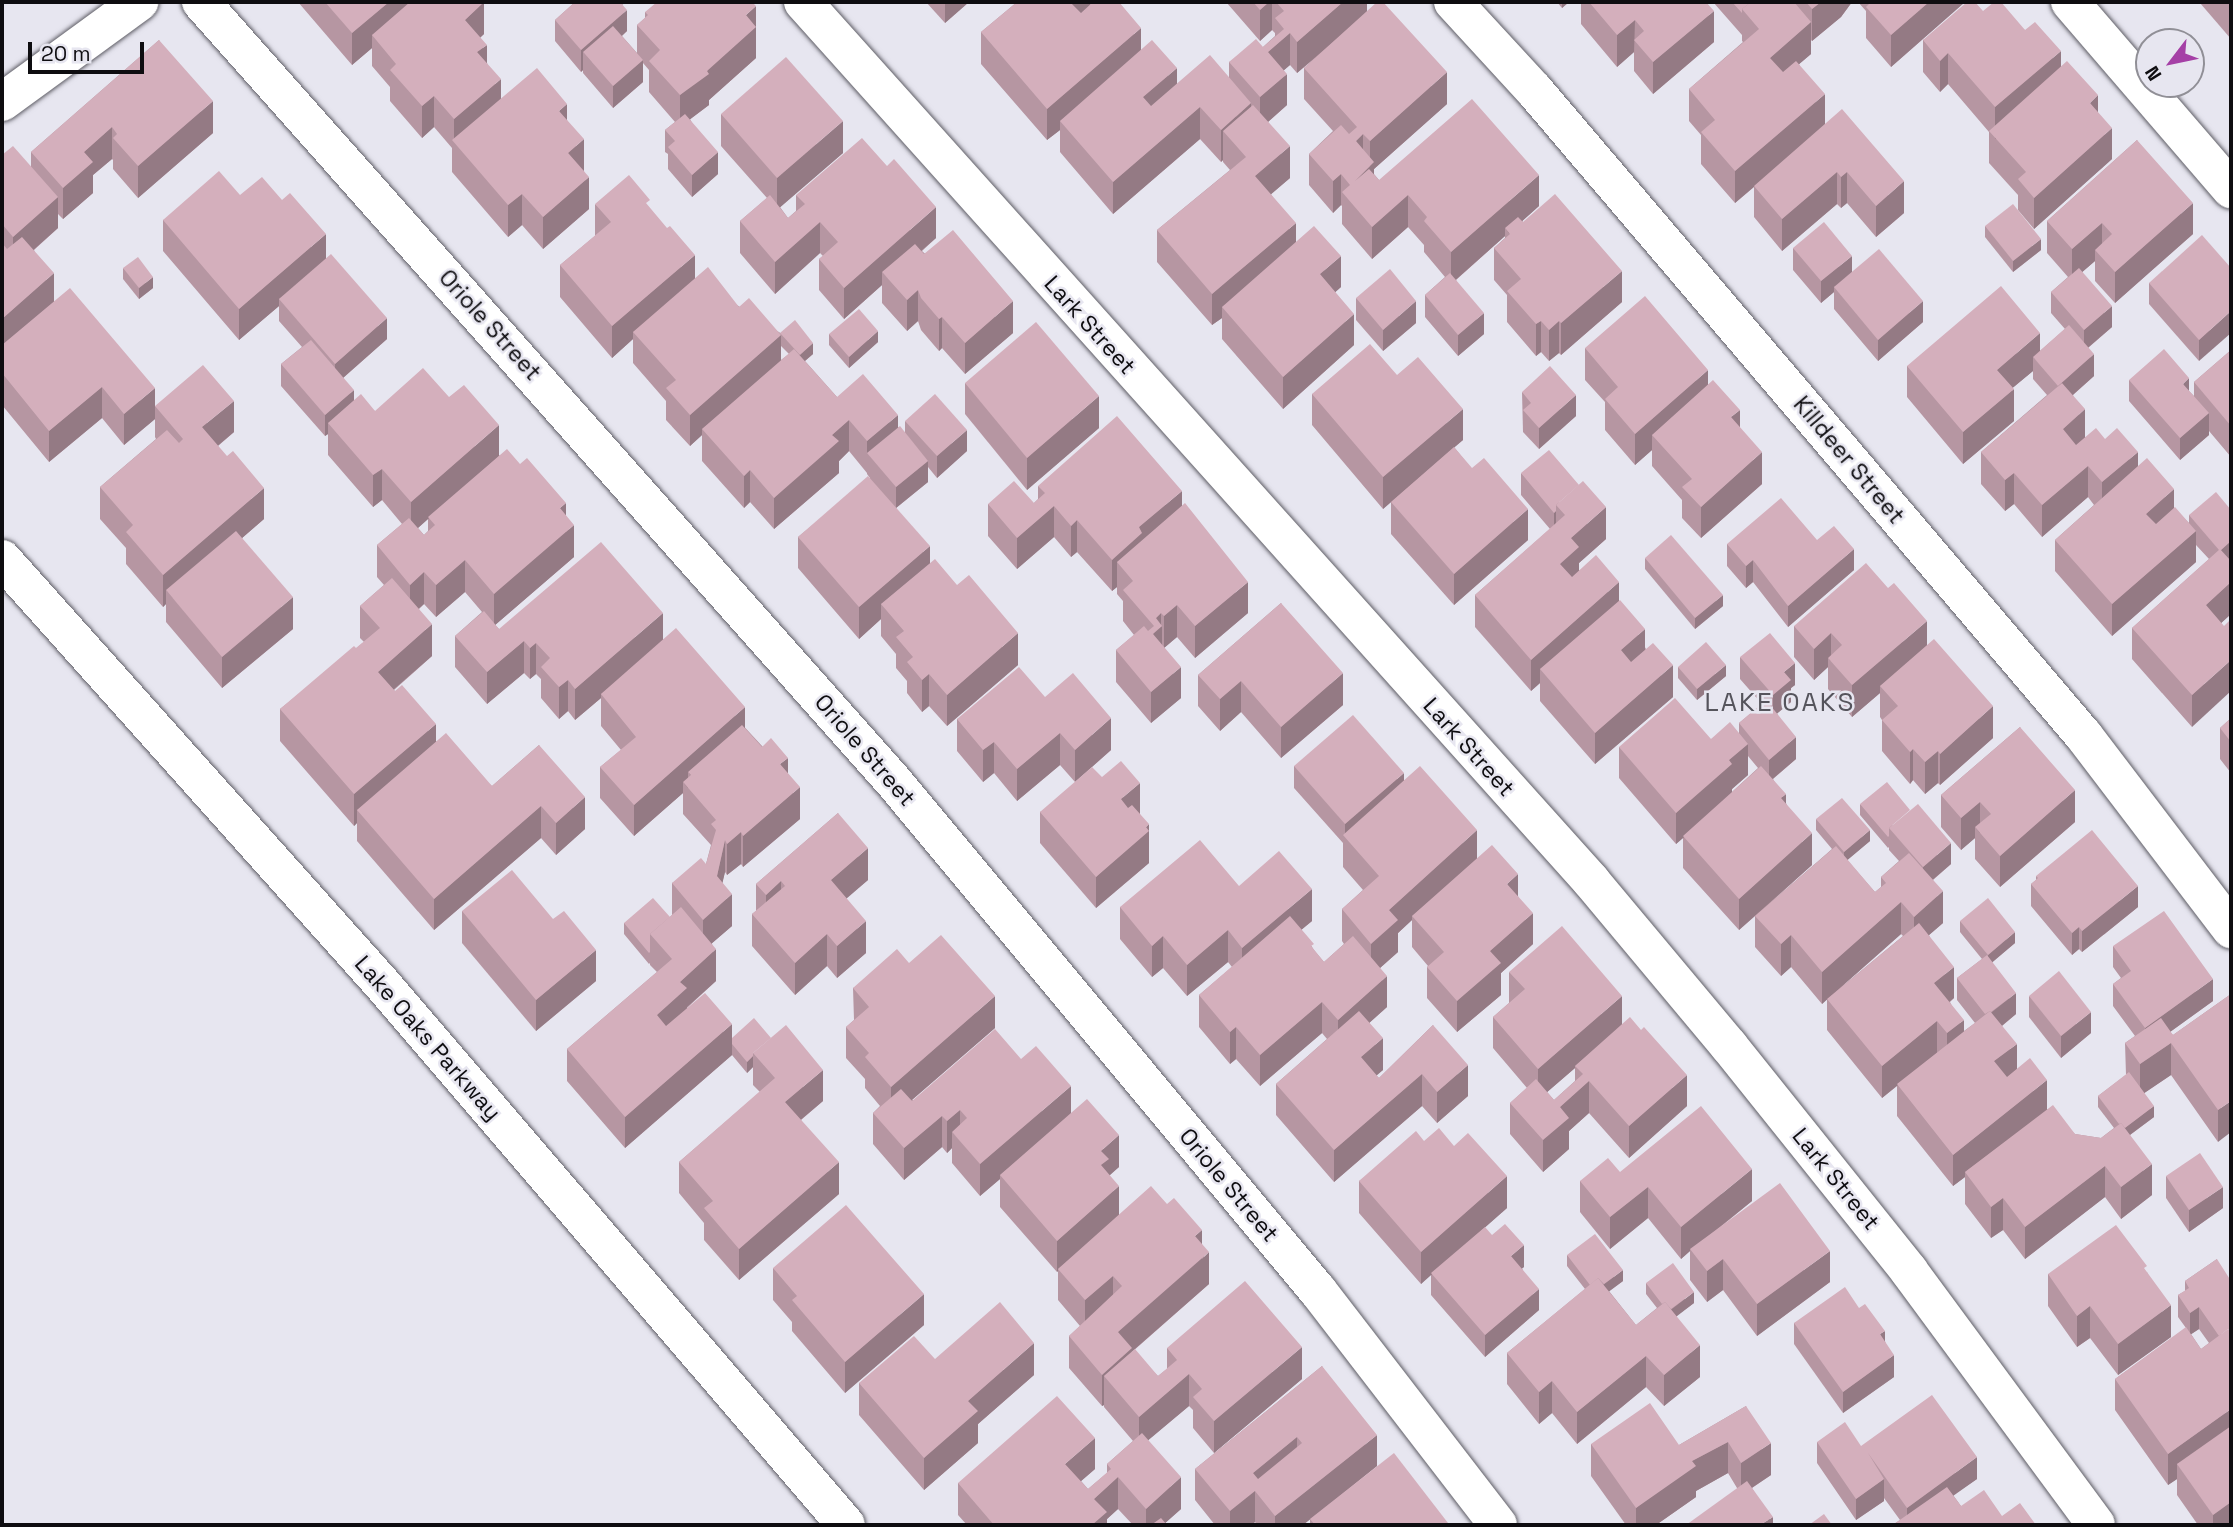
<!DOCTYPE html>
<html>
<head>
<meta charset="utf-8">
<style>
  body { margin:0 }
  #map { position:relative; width:2233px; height:1527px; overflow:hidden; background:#e7e6f0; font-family:"Space Grotesk",sans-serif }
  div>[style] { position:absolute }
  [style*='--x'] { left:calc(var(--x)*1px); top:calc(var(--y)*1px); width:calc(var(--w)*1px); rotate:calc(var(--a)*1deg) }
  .roads { filter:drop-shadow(0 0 2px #5e5d65) drop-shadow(0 0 2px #5e5d65) }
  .minor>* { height:38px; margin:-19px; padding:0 19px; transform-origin:19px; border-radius:19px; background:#fff }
  .wall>* { inset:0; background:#b696a2 }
  .shaded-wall>* { inset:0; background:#947a84 }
  .building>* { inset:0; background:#d4afbc }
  span { translate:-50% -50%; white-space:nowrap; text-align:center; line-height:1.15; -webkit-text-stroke:5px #e7e6f0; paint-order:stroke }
  .street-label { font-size:23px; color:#0e0d10 }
  .quarter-label { font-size:26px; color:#55545c; letter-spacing:2px }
  .frame { position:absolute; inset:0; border:4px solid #0e0d10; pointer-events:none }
  .north { position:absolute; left:2135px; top:28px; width:70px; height:70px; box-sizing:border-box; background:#e7e6f0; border:2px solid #908f96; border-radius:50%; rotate:238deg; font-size:19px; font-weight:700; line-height:28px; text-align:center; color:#0e0d10 }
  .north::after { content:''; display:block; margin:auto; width:24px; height:32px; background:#a540a6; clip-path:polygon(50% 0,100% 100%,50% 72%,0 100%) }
  .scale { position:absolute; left:28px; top:42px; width:116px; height:32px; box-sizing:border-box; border:4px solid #0e0d10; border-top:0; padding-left:9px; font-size:21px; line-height:24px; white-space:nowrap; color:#0e0d10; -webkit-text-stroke:5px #e7e6f0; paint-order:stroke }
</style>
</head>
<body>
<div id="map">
  <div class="roads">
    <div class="minor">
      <div style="--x:201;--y:2;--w:1043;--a:48.38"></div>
      <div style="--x:894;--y:782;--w:662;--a:50.21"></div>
      <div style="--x:1318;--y:1291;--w:295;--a:52.4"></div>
      <div style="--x:803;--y:2;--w:1181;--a:48.12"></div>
      <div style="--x:1591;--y:881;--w:215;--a:50.1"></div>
      <div style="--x:1729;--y:1046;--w:288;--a:51.3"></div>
      <div style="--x:1909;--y:1271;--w:315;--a:53.6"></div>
      <div style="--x:1453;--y:2;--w:120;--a:47.4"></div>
      <div style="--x:1534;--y:90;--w:848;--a:49.59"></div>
      <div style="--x:2084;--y:736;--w:243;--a:52.7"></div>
      <div style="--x:2070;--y:2;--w:247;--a:49.3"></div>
      <div style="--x:2;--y:102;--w:170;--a:-36.1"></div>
      <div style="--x:2;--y:559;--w:572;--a:48.19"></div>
      <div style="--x:383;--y:985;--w:711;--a:49.39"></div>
    </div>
  </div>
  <div class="wall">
    <div style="clip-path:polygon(298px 2px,483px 2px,484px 34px,480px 38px,487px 63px,501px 99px,567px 120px,584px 171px,589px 209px,543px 249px,522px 225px,508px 237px,452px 172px,452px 148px,434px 127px,422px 138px,390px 101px,390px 87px,372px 66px,372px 48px,352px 65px)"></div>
    <div style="clip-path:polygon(575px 2px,626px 2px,622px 5px,627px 31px,622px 36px,637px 53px,637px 25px,645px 18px,645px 12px,756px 26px,756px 58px,709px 100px,709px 105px,690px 119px,718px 174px,692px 197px,668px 169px,668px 154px,665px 152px,665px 130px,675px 122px,649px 92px,649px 70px,643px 63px,643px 82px,613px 108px,583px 73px,583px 70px,581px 72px,555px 41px,555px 20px)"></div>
    <div style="clip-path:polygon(926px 2px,969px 2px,945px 23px)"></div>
    <div style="clip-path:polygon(1017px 2px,1119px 2px,1141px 50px,1177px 84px,1229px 78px,1229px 62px,1263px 47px,1275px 36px,1275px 33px,1272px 30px,1260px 41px,1226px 2px,1367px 2px,1367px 12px,1447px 104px,1374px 169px,1374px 174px,1379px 180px,1539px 206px,1522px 221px,1622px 302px,1561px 355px,1559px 353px,1549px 361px,1541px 352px,1536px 356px,1507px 322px,1507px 295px,1494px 280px,1494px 248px,1505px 238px,1505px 236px,1456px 280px,1484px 334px,1458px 356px,1425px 317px,1425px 295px,1445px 277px,1424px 252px,1424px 245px,1408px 227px,1372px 259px,1342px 224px,1342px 206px,1341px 205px,1333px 213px,1309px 185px,1309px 154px,1333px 131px,1304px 99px,1304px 68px,1315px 58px,1297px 73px,1290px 65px,1284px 70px,1287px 105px,1268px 122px,1290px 178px,1271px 194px,1296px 242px,1341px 287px,1335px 292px,1354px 345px,1283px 409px,1222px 339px,1222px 318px,1212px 325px,1157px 262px,1157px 230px,1230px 170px,1223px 162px,1223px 160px,1221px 162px,1200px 139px,1113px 214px,1060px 152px,1060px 130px,1047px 140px,981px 64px,981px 32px)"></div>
    <div style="clip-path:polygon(1557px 2px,1569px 2px,1562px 8px)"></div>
    <div style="clip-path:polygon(1581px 2px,1706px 2px,1714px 42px,1653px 94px,1634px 71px,1634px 52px,1617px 67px,1581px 24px)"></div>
    <div style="clip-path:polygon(1713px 2px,1852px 2px,1841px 17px,1812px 41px,1811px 40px,1811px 54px,1799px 64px,1825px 125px,1904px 213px,1876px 237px,1847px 203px,1841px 208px,1837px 204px,1782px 251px,1754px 217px,1754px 187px,1735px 203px,1701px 164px,1701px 135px,1689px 121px,1689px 89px,1743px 42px,1742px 41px,1742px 35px)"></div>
    <div style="clip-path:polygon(1858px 2px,1965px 2px,1891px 67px,1866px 38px,1866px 11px)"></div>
    <div style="clip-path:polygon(2200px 2px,2231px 2px,2231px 39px,2200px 3px)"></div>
    <div style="clip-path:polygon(1983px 11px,2025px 30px,2061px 67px,2098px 113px,2112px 159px,2034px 229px,2018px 210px,2018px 195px,1989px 163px,1989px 132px,1948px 84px,1940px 92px,1923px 72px,1923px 40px)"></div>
    <div style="clip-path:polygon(159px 40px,213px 133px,138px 198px,113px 169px,113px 160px,112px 159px,93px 175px,93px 193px,63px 219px,58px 214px,58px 228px,34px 250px,54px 301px,155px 419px,124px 445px,102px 418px,49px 462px,2px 405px,2px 155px,31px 167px,31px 152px)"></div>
    <div style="clip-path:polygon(721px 114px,843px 153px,780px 207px,788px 218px,796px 211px,796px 195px,936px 238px,922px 251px,1013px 333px,965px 374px,942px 348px,939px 351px,921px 330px,918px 321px,907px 331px,882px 303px,882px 285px,844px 319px,819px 290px,819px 259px,823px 256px,820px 253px,775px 294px,740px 253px,740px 221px,767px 198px,721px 146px)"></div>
    <div style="clip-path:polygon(2137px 140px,2193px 234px,2115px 303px,2095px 281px,2095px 261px,2082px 272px,2112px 327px,2088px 348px,2094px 376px,2073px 395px,2085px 437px,2105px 439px,2138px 467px,2174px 508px,2189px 523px,2189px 515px,2231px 510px,2231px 614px,2221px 623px,2192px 727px,2132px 659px,2132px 628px,2209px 559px,2196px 545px,2196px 562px,2112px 636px,2055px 571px,2055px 540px,2094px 505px,2088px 497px,2042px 537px,2014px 504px,2005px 511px,1981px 484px,1981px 452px,2047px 395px,2033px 379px,2033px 371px,2012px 388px,2014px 421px,1963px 464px,1907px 397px,1907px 366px,2040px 351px,2065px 329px,2051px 313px,2051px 292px,2068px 277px,2047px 253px,2047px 221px)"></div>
    <div style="clip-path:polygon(evenodd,240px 195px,326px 258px,387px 339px,343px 378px,354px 401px,375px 411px,499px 455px,566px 516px,574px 557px,495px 625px,499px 629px,663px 639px,788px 774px,800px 819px,743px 867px,741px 864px,727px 875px,725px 872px,722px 883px,732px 926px,712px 943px,716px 981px,687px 1008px,732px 1038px,823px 1101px,801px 1120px,839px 1194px,739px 1280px,704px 1240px,704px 1223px,679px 1193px,679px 1162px,760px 1092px,753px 1085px,753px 1067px,747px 1073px,732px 1055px,625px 1148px,567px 1081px,567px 1049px,657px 972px,650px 965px,650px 963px,649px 964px,624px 934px,624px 923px,670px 917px,672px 915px,672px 883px,706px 864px,711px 845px,683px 814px,683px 793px,634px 836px,600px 798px,600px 767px,621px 750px,601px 726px,601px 698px,575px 720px,568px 711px,559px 719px,541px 698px,541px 679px,536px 674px,530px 679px,524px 673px,487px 704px,455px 667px,455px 636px,482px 612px,465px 592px,436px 617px,424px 604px,419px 609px,432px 656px,394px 690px,436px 741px,492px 786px,539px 745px,585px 829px,556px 855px,541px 838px,434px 930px,357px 841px,357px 823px,354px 826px,280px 741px,280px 709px,364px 642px,360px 638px,360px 606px,384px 585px,377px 577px,377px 545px,402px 524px,382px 500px,373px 507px,328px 455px,328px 434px,325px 436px,281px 386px,281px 364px,302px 347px,279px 321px,279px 306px,239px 340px,163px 251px,163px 220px,240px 195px,428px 519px,428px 531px,424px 535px,418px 528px,428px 519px)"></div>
    <div style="clip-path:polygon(evenodd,595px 204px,695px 278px,813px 354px,805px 361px,837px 397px,898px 427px,905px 433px,905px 421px,967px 451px,937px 478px,928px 467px,928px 482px,896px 508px,930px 563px,1018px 665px,947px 726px,929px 706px,922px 712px,907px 693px,907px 681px,896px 668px,896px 654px,881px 636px,881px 619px,859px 639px,798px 568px,798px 537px,870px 478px,867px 474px,867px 472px,867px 473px,849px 451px,839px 461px,839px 473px,774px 529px,750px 502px,744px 508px,702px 461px,702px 435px,690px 446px,666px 420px,666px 401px,633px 363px,633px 339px,612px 358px,560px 297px,560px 265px,595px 236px,595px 204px,781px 346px,789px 354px,781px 360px,781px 346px)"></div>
    <div style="clip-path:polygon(1985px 226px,2041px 250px,2013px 272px,1985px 237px)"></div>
    <div style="clip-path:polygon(1793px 248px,1852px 272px,1923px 322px,1878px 361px,1834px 309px,1834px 292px,1821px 303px,1793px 270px)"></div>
    <div style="clip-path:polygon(123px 268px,153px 288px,139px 299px,123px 279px)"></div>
    <div style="clip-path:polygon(2231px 268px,2199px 361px,2149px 304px,2149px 283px)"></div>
    <div style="clip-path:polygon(1356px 298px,1416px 323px,1383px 351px,1356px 320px)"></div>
    <div style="clip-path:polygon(829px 334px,878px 342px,849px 368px,829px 345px)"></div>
    <div style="clip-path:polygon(1585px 348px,1708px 384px,1740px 428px,1762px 484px,1701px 538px,1682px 518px,1682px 500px,1652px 466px,1652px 450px,1635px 465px,1605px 430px,1605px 402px,1585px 380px)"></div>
    <div style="clip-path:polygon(2231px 350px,2231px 457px,2209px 431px,2209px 435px,2180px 460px,2129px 401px,2129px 380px,2189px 391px,2194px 396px,2194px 382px)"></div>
    <div style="clip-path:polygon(1397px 375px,1463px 440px,1454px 447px,1528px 540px,1454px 605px,1391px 534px,1391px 502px,1415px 481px,1383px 509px,1312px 425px,1312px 394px)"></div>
    <div style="clip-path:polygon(965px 383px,1099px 428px,1027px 490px,965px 414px)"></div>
    <div style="clip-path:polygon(1522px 392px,1576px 416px,1539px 449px,1523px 432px)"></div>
    <div style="clip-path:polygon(155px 406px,234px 432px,218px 446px,264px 519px,242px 538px,293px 629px,222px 688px,166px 622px,166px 604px,163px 607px,126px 564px,126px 548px,100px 519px,100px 487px,156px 439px,155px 437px)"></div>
    <div style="clip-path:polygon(1521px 473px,1606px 539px,1579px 563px,1579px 570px,1619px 601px,1673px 697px,1595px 764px,1540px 701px,1540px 683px,1531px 691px,1475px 627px,1475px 595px,1550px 529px,1521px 495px)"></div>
    <div style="clip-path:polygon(1038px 486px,1182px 507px,1248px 613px,1195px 658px,1177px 637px,1164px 648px,1181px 698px,1151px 723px,1116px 682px,1116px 650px,1134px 635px,1123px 621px,1123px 601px,1117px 594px,1117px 587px,1112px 591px,1077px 552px,1071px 557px,1054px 537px,1017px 569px,988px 536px,988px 504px,1034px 503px,1038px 499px)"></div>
    <div style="clip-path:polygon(1817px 540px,1854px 570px,1788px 627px,1753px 582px,1746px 588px,1727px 566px,1727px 544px)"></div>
    <div style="clip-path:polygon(1645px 558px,1723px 606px,1695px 629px,1645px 569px)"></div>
    <div style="clip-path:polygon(1281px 603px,1343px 705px,1281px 758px,1241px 712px,1220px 731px,1198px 706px,1198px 675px)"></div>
    <div style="clip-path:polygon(1794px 626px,1927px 645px,1993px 738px,1940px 785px,1938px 783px,1925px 794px,1913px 780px,1910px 784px,1882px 751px,1882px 720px,1880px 717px,1880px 693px,1852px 717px,1828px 689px,1828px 667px,1814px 680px,1794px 657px)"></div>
    <div style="clip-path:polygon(evenodd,1740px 657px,1795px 685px,1791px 688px,1791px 702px,1777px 713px,1796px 759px,1773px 779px,1786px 803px,1812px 865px,1768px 905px,1832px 849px,1816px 830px,1816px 819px,1870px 841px,1847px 860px,1875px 892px,1881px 887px,1881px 877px,1899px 861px,1889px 850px,1889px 847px,1888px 848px,1860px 815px,1860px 804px,1951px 864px,1933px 880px,1943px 923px,1929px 935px,1954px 998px,1950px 1002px,1964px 1031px,1975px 1023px,1957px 1000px,1957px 978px,1982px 959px,1960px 932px,1960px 921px,2015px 943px,1992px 962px,2016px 1014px,2002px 1026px,2017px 1069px,2047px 1109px,2075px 1134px,2101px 1138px,2114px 1128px,2098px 1107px,2098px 1096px,2126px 1075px,2125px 1043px,2135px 1036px,2113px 1006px,2113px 984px,2121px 978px,2113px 967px,2113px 946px,2213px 1001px,2170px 1032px,2173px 1035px,2231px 994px,2218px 1142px,2171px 1075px,2144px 1093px,2154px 1117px,2130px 1135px,2152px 1195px,2121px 1219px,2105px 1197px,2025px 1259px,2003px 1230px,1991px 1238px,1965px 1204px,1965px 1177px,1953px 1186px,1897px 1116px,1897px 1086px,1882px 1098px,1827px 1030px,1827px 999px,1822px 1004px,1791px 967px,1781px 976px,1755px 947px,1755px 916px,1739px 930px,1683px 868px,1683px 838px,1676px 844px,1619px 778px,1619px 747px,1711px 739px,1739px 733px,1739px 723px,1762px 704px,1740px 679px,1740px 657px,1748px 756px,1758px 768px,1732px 792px,1732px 789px,1748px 775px,1748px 756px,1740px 657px,1901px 934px,1903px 936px,1839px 989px,1901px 934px)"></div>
    <div style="clip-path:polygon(1678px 667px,1726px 676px,1697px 700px,1678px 678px)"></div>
    <div style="clip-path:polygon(2231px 696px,2231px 773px,2220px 759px,2220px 728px,2230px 719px)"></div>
    <div style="clip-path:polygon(1045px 697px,1111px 750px,1075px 782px,1060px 765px,1017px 801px,994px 773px,983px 782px,957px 751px,957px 719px)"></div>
    <div style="clip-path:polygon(2020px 727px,2075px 822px,2000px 887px,1975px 859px,1975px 838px,1961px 850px,1941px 827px,1941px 795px)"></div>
    <div style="clip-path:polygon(1294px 766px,1404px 780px,1477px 859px,1518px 896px,1533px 944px,1501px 973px,1501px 995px,1457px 1032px,1427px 998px,1427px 967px,1428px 966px,1412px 947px,1412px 920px,1398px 933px,1398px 952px,1380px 968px,1387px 1007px,1369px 1023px,1383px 1070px,1376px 1075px,1379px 1078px,1433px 1025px,1468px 1096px,1437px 1123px,1422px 1106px,1334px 1182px,1276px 1115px,1276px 1084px,1327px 1039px,1322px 1033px,1260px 1086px,1236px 1059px,1230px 1064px,1199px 1027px,1199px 995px,1232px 967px,1228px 962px,1187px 996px,1163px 968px,1152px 977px,1120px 939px,1120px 907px,1239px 886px,1312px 921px,1301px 930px,1314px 950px,1324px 962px,1344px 944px,1342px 941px,1342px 909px,1363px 890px,1343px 867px,1343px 843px,1294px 788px)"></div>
    <div style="clip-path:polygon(1102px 777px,1140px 814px,1149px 863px,1096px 908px,1040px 843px,1040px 812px)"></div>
    <div style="clip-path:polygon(838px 813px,868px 880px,846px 898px,866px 953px,837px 978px,827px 966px,795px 995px,752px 946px,752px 914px,756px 911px,756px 884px)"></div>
    <div style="clip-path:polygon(2036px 876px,2138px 907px,2082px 952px,2079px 949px,2072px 955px,2031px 906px,2031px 884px,2036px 880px)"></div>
    <div style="clip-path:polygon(462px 911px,553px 919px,596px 981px,536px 1031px,462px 943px)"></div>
    <div style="clip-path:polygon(909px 963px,995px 1028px,912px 1100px,1071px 1114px,1119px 1167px,1109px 1175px,1119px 1215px,1202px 1244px,1209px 1284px,1132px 1352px,1158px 1376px,1167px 1369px,1167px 1348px,1302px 1379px,1214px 1453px,1193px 1428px,1193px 1410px,1189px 1406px,1148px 1440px,1181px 1509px,1165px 1523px,1167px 1525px,1133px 1525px,1118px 1509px,1107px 1519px,1107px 1525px,967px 1525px,958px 1515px,958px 1483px,1095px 1469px,1081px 1481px,1088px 1489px,1107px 1473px,1107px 1464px,1133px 1441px,1104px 1407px,1104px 1405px,1102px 1406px,1069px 1368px,1069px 1336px,1080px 1326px,1058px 1300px,1058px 1271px,1057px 1272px,1000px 1207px,1000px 1179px,980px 1196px,952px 1163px,952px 1148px,947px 1153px,942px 1147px,904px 1180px,873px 1144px,873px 1113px,880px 1106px,865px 1088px,865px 1079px,846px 1058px,846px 1027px,854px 1020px,853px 988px)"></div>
    <div style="clip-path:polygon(evenodd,1509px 972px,1622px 1024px,1687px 1106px,1629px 1158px,1589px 1113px,1569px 1131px,1569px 1149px,1543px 1172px,1510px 1134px,1510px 1103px,1527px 1088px,1493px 1048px,1493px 1017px,1509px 1003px,1509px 972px,1575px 1068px,1575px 1081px,1554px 1100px,1547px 1092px,1575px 1068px)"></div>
    <div style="clip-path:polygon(2029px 996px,2091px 1033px,2061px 1058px,2029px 1017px)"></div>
    <div style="clip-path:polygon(1424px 1141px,1507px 1208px,1468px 1242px,1524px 1267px,1522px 1268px,1539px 1310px,1485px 1357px,1431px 1295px,1431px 1274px,1421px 1284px,1359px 1213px,1359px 1181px)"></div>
    <div style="clip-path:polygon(1620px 1172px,1752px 1201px,1717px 1230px,1830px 1282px,1757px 1336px,1723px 1290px,1707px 1302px,1690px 1280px,1690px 1251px,1681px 1259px,1648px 1218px,1610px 1249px,1580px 1212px,1580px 1181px)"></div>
    <div style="clip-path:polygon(2166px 1176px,2223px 1208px,2189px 1232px,2166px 1198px)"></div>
    <div style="clip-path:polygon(1567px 1255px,1623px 1281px,1609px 1291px,1636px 1325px,1657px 1308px,1646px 1294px,1646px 1283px,1694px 1303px,1676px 1316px,1700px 1377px,1664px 1406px,1646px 1387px,1577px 1444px,1552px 1413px,1539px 1424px,1507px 1384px,1507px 1353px,1585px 1289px,1567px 1266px)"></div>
    <div style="clip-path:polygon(evenodd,2217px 1259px,2231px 1525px,2198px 1525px,2177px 1495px,2177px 1479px,2168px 1485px,2115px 1410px,2115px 1379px,2186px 1328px,2178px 1317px,2178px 1295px,2185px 1291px,2185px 1281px,2217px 1259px,2199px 1329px,2209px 1343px,2201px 1349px,2191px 1334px,2199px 1329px)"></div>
    <div style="clip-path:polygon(773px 1268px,924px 1325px,845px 1393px,792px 1331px,792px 1322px,773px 1300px)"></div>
    <div style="clip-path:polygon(2147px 1272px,2171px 1337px,2118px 1375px,2090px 1338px,2077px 1347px,2048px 1306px,2048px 1274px)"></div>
    <div style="clip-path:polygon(1859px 1308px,1885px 1341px,1894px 1377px,1843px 1413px,1794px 1344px,1794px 1323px)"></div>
    <div style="clip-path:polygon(935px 1359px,1034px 1375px,978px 1424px,978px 1443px,924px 1490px,859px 1415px,859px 1383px)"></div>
    <div style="clip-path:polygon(1322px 1366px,1377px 1466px,1323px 1510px,1448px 1525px,1310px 1525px,1310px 1519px,1303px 1525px,1257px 1525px,1255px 1522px,1251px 1525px,1215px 1525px,1195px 1500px,1195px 1469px)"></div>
    <div style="clip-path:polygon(1746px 1406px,1771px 1475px,1752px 1488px,1773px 1525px,1737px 1488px,1728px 1473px,1696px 1491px,1696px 1497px,1656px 1525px,1626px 1525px,1591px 1476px,1591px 1444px,1679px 1445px)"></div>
    <div style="clip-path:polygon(1817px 1442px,1861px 1446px,1977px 1479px,1953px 1495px,1961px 1506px,2036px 1525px,1894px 1525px,1894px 1524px,1900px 1520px,1884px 1498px,1884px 1501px,1856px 1520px,1817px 1463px)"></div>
  </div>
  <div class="shaded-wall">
    <div style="clip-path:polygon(389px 2px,426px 2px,372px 35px,372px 48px,352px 65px,352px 33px)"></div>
    <div style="clip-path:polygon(484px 2px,484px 34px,465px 51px,465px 20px)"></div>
    <div style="clip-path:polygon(945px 2px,969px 2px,945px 23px)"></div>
    <div style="clip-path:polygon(1068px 2px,1090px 2px,1090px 13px,1068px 31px)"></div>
    <div style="clip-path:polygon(1269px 2px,1272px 2px,1272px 30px,1260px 41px,1260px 10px)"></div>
    <div style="clip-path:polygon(1343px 2px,1367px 2px,1367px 13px,1297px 73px,1297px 42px)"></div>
    <div style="clip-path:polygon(1562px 2px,1569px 2px,1562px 8px)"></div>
    <div style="clip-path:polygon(1821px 2px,1852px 2px,1841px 17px,1812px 41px,1812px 9px)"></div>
    <div style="clip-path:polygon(1929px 2px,1965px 2px,1891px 67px,1891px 35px)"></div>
    <div style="clip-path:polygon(756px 6px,756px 58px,709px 100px,709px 105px,680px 127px,680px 95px,707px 71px,746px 15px)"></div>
    <div style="clip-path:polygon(627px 10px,627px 31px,592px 62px,583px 52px,583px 70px,581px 72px,581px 50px)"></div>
    <div style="clip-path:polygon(1714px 11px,1714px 42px,1653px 94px,1653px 62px)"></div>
    <div style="clip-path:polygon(1635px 20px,1634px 52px,1617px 67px,1617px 35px)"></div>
    <div style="clip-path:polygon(1811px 22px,1811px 54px,1770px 89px,1770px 58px)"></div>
    <div style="clip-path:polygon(1141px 28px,1141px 59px,1060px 121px,1060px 130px,1047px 140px,1047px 109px)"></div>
    <div style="clip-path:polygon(1290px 33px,1290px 65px,1268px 84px,1268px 52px)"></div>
    <div style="clip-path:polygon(487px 45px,487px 77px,477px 52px)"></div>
    <div style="clip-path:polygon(2061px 51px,2061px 83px,1995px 139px,1995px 107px)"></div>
    <div style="clip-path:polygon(1948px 53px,1948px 84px,1940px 92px,1940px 61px)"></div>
    <div style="clip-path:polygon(643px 60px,643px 82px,613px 108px,613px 86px)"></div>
    <div style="clip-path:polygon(1177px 68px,1177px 100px,1143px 128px,1143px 97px)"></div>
    <div style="clip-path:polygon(1447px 72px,1447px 104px,1374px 169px,1374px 193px,1355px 181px,1370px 166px,1370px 141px)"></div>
    <div style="clip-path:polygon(1287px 74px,1287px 105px,1260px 129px,1260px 97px)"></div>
    <div style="clip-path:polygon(501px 79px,501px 110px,454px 142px,454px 119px)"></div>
    <div style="clip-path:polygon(1825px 94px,1825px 126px,1735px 203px,1735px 171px)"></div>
    <div style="clip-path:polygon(2098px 95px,2098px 127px,2090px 103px)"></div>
    <div style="clip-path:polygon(434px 96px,434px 127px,422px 138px,422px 106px)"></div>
    <div style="clip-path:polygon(213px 101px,213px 133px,138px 198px,138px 166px)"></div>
    <div style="clip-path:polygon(1251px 103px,1251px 135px,1223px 131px,1223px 160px,1221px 162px,1221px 130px)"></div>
    <div style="clip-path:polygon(567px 104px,567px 135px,559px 111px)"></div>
    <div style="clip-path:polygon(1200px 107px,1200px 139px,1113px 214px,1113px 182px)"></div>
    <div style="clip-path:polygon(843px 121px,843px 153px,777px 210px,777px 178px)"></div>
    <div style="clip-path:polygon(112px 127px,112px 159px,93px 175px,93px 193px,63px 219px,63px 188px,84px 152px)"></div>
    <div style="clip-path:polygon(2112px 128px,2112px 159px,2034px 229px,2034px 198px)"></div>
    <div style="clip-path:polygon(1363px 134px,1363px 165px,1356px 141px)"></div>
    <div style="clip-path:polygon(584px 139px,584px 171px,568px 153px)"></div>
    <div style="clip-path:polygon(1290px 146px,1290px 178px,1255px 208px,1255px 176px)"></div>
    <div style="clip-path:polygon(718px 152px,718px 174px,692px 197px,692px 175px)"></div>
    <div style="clip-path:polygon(1837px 172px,1837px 204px,1782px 251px,1782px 219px)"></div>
    <div style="clip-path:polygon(1847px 172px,1847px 203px,1841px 208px,1841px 177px)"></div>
    <div style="clip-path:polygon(1341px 174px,1341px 205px,1333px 213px,1333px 181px)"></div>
    <div style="clip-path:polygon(1539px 175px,1539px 206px,1509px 233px,1505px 228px,1505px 236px,1451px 284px,1451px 252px)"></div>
    <div style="clip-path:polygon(589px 177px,589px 209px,543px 249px,543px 217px)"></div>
    <div style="clip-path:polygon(1904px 181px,1904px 213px,1876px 237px,1876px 206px)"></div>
    <div style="clip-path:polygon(522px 194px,522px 225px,508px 237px,508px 205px)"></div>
    <div style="clip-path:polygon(1408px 195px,1408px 227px,1372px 259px,1372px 227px)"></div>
    <div style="clip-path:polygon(58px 197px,58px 228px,13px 268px,13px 237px)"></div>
    <div style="clip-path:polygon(2193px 203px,2193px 234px,2115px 303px,2115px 272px)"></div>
    <div style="clip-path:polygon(936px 207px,936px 238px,889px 279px,882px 272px,882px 285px,844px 319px,844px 288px)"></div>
    <div style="clip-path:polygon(820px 222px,820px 253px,775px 294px,775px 262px)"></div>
    <div style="clip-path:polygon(1296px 223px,1296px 254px,1222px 307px,1222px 318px,1212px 325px,1212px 294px)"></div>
    <div style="clip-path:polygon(2102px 223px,2102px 254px,2095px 250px,2095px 261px,2072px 281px,2072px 249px)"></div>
    <div style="clip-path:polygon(326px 234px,326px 266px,279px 299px,279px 306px,239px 340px,239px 309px)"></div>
    <div style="clip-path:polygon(2041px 239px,2041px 250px,2013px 272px,2013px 261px)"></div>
    <div style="clip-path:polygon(695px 255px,695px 287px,633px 332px,633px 339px,612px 358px,612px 326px)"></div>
    <div style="clip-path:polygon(1341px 256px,1341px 287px,1320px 306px,1320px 274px)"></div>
    <div style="clip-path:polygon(1852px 256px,1852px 277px,1834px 287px,1834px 292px,1821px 303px,1821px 281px)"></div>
    <div style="clip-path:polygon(1622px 271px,1622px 302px,1561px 355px,1561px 323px)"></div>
    <div style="clip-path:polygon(54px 273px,54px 304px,2px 350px,2px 319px)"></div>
    <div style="clip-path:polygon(153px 277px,153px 288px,139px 299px,139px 288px)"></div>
    <div style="clip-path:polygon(918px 290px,918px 321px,907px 331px,907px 300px)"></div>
    <div style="clip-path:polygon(1013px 301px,1013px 333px,965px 374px,965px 343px)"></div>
    <div style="clip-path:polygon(1416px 301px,1416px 323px,1383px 351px,1383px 330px)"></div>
    <div style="clip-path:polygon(1923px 301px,1923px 322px,1878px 361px,1878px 340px)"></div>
    <div style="clip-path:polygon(2112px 306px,2112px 327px,2084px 351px,2084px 330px)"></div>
    <div style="clip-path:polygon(2231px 311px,2231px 333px,2199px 361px,2199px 340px)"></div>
    <div style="clip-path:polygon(1484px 313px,1484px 334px,1458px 356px,1458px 335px)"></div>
    <div style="clip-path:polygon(1354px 314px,1354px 345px,1283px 409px,1283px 377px)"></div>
    <div style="clip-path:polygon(942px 317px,942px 348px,939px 351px,939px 319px)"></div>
    <div style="clip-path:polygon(387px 318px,387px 339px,335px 385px,335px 364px)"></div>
    <div style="clip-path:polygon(1541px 321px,1541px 352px,1536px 356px,1536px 324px)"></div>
    <div style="clip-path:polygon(1559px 321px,1559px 353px,1549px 361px,1549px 330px)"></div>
    <div style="clip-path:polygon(878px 331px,878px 342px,849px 368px,849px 357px)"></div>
    <div style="clip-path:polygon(2040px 333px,2040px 364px,2033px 357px,2033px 371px,1997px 401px,1997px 370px)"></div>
    <div style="clip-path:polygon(781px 335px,781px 367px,702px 429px,702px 435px,690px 446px,690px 415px)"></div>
    <div style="clip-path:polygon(813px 343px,813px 354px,799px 366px,799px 355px)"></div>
    <div style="clip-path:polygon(2094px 354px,2094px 376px,2058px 408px,2058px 386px)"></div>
    <div style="clip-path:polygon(1708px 370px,1708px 401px,1652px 435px,1652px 450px,1635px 465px,1635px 434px)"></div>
    <div style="clip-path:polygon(2189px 378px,2189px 400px,2183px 384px)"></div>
    <div style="clip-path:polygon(102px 387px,102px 418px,49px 462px,49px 431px)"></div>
    <div style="clip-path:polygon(155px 388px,155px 419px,124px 445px,124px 414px)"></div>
    <div style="clip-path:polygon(2014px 389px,2014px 421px,1963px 464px,1963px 432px)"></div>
    <div style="clip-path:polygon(354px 390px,354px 411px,328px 423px,328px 434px,325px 436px,325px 415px)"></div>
    <div style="clip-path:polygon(1576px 395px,1576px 416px,1539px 449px,1539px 428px)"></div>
    <div style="clip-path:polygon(1099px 396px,1099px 428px,1027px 490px,1027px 458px)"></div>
    <div style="clip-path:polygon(234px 401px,234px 432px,202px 459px,202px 427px)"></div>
    <div style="clip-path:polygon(1463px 409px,1463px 440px,1383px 509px,1383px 477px)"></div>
    <div style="clip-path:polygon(2085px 409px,2085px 441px,2063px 461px,2063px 429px)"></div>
    <div style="clip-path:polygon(1740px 410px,1740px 441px,1731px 417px)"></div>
    <div style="clip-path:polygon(2209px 413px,2209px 435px,2180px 460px,2180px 438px)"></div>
    <div style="clip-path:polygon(898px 415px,898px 446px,867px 453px,867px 473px,867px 441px)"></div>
    <div style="clip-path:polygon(849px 420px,849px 451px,839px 461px,839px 473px,774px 529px,774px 498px,832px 435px)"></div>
    <div style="clip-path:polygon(499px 425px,499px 456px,411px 534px,411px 502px)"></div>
    <div style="clip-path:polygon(967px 430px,967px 451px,937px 478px,937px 456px)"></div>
    <div style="clip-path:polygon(1762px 452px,1762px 484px,1701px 538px,1701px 507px)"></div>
    <div style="clip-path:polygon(2138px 452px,2138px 483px,2102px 514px,2102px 482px)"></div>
    <div style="clip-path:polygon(928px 461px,928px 482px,896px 508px,896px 487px)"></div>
    <div style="clip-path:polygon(2088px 466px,2088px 497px,2042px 537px,2042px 505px)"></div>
    <div style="clip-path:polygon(382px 469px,382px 500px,373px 507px,373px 475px)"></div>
    <div style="clip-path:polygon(750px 470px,750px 502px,744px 508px,744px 476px)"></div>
    <div style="clip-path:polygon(2014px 473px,2014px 504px,2005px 511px,2005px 480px)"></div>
    <div style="clip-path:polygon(264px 488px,264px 519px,173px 598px,166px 590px,166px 604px,163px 607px,163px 575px)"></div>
    <div style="clip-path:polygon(2174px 489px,2174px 520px,2146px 545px,2146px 514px)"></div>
    <div style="clip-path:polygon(1182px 491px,1182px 523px,1117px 562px,1117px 587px,1112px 591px,1112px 560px,1139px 527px)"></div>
    <div style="clip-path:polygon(566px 503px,566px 532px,574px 525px,574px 557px,494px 626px,494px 594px,560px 508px)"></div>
    <div style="clip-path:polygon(1054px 506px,1054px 537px,1017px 569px,1017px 538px)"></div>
    <div style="clip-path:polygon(1606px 507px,1606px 539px,1579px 563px,1579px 578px,1560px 595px,1560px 564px,1571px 538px)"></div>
    <div style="clip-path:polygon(1528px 509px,1528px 540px,1454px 605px,1454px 574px)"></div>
    <div style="clip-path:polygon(1556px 511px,1556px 533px,1554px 534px,1554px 513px)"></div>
    <div style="clip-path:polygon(1077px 520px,1077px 552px,1071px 557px,1071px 526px)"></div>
    <div style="clip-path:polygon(2196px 531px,2196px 562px,2112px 636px,2112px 604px)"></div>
    <div style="clip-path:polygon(2231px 541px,2231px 562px,2220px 551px)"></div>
    <div style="clip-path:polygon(930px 546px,930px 577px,881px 604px,881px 619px,859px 639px,859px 607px)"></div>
    <div style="clip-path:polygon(1854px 549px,1854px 570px,1788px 627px,1788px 606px)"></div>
    <div style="clip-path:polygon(465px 560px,465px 592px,436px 617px,436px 585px)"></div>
    <div style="clip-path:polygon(1753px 560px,1753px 582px,1746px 588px,1746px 566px)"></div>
    <div style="clip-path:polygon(424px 572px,424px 604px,410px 616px,410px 585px)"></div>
    <div style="clip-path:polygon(1248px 582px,1248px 613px,1195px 658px,1195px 626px)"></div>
    <div style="clip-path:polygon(1619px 582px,1619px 614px,1540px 669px,1540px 683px,1531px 691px,1531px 660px)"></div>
    <div style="clip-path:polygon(2231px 582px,2231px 614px,2206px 637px,2206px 605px)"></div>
    <div style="clip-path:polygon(1723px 595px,1723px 606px,1695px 629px,1695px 618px)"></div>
    <div style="clip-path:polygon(293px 597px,293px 629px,222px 688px,222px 657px)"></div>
    <div style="clip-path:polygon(1177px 605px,1177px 637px,1164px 648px,1164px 616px)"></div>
    <div style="clip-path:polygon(663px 613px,663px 645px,601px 694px,601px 698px,575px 720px,575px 689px)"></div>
    <div style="clip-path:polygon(1161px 613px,1161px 627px,1162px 626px,1162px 657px,1153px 634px,1156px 618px)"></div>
    <div style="clip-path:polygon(1927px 621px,1927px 652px,1880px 686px,1880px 693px,1852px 717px,1852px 685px)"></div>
    <div style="clip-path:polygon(432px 624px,432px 656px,378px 703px,378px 672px)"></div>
    <div style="clip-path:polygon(1645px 629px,1645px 660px,1621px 682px,1621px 650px)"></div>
    <div style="clip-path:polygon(1018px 633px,1018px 665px,947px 726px,947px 695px)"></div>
    <div style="clip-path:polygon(1831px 633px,1831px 661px,1828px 658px,1828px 667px,1814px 680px,1814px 649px)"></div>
    <div style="clip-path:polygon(524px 641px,524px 673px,487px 704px,487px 672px)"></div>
    <div style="clip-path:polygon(536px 643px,536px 674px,530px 679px,530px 648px)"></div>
    <div style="clip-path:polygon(2231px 660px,2231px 691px,2192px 727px,2192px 695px)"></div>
    <div style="clip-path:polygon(1795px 663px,1795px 685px,1791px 688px,1791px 702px,1773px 717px,1773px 695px,1784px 672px)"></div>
    <div style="clip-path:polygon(1673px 665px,1673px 697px,1595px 764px,1595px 733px)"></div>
    <div style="clip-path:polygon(1726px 665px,1726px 676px,1697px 700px,1697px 689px)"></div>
    <div style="clip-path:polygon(1181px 667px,1181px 698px,1151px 723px,1151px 692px)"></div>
    <div style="clip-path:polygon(1343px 673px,1343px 705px,1281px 758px,1281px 727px)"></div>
    <div style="clip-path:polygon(929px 674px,929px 706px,922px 712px,922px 680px)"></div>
    <div style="clip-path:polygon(568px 680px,568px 711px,559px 719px,559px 687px)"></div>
    <div style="clip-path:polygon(1241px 681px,1241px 712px,1220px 731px,1220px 699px)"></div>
    <div style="clip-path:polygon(1993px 706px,1993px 738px,1940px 785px,1940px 754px)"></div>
    <div style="clip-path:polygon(745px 707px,745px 738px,691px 775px,688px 772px,688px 788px,683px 782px,683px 793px,634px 836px,634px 805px)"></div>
    <div style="clip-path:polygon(1111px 718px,1111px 750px,1075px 782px,1075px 750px)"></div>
    <div style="clip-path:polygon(436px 724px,436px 755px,357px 810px,357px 823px,354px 826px,354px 794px)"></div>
    <div style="clip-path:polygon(1060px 733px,1060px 765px,1017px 801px,1017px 769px)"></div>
    <div style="clip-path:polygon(1796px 737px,1796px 759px,1769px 782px,1769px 760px)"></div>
    <div style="clip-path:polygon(994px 742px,994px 773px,983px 782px,983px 750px)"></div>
    <div style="clip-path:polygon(1748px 744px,1748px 775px,1732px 789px,1732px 796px,1676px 844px,1676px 813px,1729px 760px)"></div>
    <div style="clip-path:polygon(1913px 749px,1913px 780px,1910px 784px,1910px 752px)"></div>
    <div style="clip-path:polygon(1938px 751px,1938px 783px,1925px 794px,1925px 762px)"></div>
    <div style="clip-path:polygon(788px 758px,788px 789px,780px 764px)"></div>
    <div style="clip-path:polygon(1404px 773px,1404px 794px,1345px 837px,1345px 824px)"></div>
    <div style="clip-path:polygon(1140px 783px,1140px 814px,1121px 831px,1121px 799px)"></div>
    <div style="clip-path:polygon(800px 787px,800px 819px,743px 867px,743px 836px)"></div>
    <div style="clip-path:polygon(2075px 790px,2075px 822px,2000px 887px,2000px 856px)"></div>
    <div style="clip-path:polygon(1786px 794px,1786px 825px,1781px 798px)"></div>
    <div style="clip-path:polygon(585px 797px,585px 829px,556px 855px,556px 823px)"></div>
    <div style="clip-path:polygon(1980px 802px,1980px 833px,1975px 827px,1975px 838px,1961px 850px,1961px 818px)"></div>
    <div style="clip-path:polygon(541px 806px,541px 838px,434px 930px,434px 899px)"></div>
    <div style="clip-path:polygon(1149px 824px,1149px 863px,1096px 908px,1096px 877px)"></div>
    <div style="clip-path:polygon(1477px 830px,1477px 861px,1412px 916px,1412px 920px,1398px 933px,1398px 952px,1371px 976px,1371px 944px,1389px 910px)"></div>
    <div style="clip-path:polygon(1870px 830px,1870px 841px,1844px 863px,1844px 852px)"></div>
    <div style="clip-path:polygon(741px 832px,741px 864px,727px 875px,727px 844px)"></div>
    <div style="clip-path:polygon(1812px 833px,1812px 865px,1739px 930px,1739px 899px)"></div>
    <div style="clip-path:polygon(725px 840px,725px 872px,717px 907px,732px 894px,732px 926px,703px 951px,703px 920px,717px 876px)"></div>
    <div style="clip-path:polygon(1951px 843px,1951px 864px,1923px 888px,1923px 867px)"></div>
    <div style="clip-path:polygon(868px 848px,868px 880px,831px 912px,831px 880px)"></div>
    <div style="clip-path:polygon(1518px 874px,1518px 906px,1507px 884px)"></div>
    <div style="clip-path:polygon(781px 881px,781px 913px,766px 926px,766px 895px)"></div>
    <div style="clip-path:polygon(2138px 886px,2138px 907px,2082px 952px,2082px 931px)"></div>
    <div style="clip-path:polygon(1312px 889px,1312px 921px,1242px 979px,1242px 948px)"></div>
    <div style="clip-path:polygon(1943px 891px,1943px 923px,1914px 948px,1914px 917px)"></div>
    <div style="clip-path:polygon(1901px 902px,1901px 934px,1822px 1004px,1822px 972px)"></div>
    <div style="clip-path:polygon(1533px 913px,1533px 944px,1501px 973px,1501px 995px,1457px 1032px,1457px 1001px,1490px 951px)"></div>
    <div style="clip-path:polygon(866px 921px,866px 953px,837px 978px,837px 946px)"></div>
    <div style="clip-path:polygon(2079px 927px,2079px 949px,2072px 955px,2072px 933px)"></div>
    <div style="clip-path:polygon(1228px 930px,1228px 962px,1187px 996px,1187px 965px)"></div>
    <div style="clip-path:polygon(2015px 932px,2015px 943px,1988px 966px,1988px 955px)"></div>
    <div style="clip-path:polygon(827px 934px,827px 966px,795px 995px,795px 963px)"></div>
    <div style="clip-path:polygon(1791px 935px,1791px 967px,1781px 976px,1781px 944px)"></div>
    <div style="clip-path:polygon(1163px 936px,1163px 968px,1152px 977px,1152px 946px)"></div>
    <div style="clip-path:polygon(716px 949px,716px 981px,687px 1007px,687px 1020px,657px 1046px,657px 1015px,680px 982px)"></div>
    <div style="clip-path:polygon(596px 950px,596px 981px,536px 1031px,536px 1000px)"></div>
    <div style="clip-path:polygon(1954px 967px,1954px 998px,1934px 1014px,1934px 983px)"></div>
    <div style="clip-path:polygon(1387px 976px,1387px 1007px,1338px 1051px,1338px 1020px)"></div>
    <div style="clip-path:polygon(2213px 979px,2213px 1001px,2145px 1050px,2145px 1028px)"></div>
    <div style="clip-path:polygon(2016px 993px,2016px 1014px,1987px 1038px,1987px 1016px)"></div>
    <div style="clip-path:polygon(995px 996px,995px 1028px,891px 1118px,891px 1087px)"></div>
    <div style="clip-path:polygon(1622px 996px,1622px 1027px,1575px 1066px,1575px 1068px,1538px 1100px,1538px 1069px)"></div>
    <div style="clip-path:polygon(1322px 1002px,1322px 1033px,1260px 1086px,1260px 1055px)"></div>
    <div style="clip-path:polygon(2091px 1012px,2091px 1033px,2061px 1058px,2061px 1036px)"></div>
    <div style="clip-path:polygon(1964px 1020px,1964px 1051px,1947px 1065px,1947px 1033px)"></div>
    <div style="clip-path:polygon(1937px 1021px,1937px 1053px,1882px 1098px,1882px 1066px)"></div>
    <div style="clip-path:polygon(732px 1024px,732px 1055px,625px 1148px,625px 1117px)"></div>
    <div style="clip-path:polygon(1236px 1027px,1236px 1059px,1230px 1064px,1230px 1032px)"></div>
    <div style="clip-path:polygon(1383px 1038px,1383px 1070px,1361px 1089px,1361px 1057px)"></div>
    <div style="clip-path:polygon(2171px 1043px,2171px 1075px,2140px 1096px,2140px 1064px)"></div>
    <div style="clip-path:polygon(2017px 1044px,2017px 1075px,1994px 1093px,1994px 1061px)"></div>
    <div style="clip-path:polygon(753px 1056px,753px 1067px,747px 1073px,747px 1062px)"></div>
    <div style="clip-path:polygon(1468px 1065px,1468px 1096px,1437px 1123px,1437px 1092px)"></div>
    <div style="clip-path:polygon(823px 1070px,823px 1101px,785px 1133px,785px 1102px)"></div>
    <div style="clip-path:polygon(1422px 1074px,1422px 1106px,1334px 1182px,1334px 1150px)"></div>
    <div style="clip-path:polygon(1687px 1075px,1687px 1106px,1629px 1158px,1629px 1126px)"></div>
    <div style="clip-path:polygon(2047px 1080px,2047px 1111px,1965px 1172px,1965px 1177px,1953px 1186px,1953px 1155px)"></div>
    <div style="clip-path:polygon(1589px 1081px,1589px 1113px,1569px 1131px,1569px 1149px,1543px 1172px,1543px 1140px,1560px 1107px)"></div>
    <div style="clip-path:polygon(1071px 1086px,1071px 1118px,1000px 1175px,1000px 1179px,980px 1196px,980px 1164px)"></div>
    <div style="clip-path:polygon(2231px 1101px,2231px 1132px,2218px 1142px,2218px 1110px)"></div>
    <div style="clip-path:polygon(2154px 1106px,2154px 1117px,2123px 1140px,2123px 1129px)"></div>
    <div style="clip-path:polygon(960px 1110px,960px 1140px,952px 1132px,952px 1148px,947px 1153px,947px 1121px)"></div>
    <div style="clip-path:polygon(942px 1116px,942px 1147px,904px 1180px,904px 1148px)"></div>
    <div style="clip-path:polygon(1119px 1135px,1119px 1167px,1109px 1176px,1101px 1197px,1101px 1151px)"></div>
    <div style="clip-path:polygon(839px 1162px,839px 1194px,739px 1280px,739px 1249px)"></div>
    <div style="clip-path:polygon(2152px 1164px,2152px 1195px,2121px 1219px,2121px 1187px)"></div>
    <div style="clip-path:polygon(2105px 1166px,2105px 1197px,2025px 1259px,2025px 1227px)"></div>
    <div style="clip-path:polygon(1752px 1169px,1752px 1201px,1691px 1250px,1690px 1249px,1690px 1251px,1681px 1259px,1681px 1227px)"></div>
    <div style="clip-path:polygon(1507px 1176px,1507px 1208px,1421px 1284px,1421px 1252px)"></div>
    <div style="clip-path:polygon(1119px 1186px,1119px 1218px,1058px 1269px,1058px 1271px,1057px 1272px,1057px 1241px)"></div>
    <div style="clip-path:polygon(1648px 1187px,1648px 1218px,1610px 1249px,1610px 1217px)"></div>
    <div style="clip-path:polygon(2223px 1187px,2223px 1208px,2189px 1232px,2189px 1210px)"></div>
    <div style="clip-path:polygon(2003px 1198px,2003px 1230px,1991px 1238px,1991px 1207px)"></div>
    <div style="clip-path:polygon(1202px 1230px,1202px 1259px,1209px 1252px,1209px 1284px,1104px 1376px,1104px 1405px,1102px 1406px,1102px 1375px,1118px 1332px,1195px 1236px)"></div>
    <div style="clip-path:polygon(1524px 1245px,1524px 1267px,1511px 1277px,1511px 1256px)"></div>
    <div style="clip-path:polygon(1830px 1251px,1830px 1282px,1757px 1336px,1757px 1304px)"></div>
    <div style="clip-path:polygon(1723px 1259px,1723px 1290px,1707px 1302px,1707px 1271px)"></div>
    <div style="clip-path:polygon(1623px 1270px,1623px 1281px,1595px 1302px,1595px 1291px)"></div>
    <div style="clip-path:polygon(1113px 1276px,1113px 1307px,1085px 1332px,1085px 1300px)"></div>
    <div style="clip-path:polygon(1539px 1289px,1539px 1310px,1485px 1357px,1485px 1335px)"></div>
    <div style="clip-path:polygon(1694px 1292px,1694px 1303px,1668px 1323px,1668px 1312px)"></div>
    <div style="clip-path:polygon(924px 1294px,924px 1325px,845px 1393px,845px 1362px)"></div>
    <div style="clip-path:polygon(2171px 1305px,2171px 1337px,2118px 1375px,2118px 1344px)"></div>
    <div style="clip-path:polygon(2090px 1306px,2090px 1338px,2077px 1347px,2077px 1316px)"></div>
    <div style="clip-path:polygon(2199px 1307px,2199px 1329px,2190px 1335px,2190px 1313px)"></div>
    <div style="clip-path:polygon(1885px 1331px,1885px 1353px,1880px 1334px)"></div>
    <div style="clip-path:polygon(1034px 1343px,1034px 1375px,978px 1424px,978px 1443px,924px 1490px,924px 1458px,968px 1401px)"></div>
    <div style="clip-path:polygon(1700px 1345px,1700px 1377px,1664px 1406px,1664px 1375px)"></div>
    <div style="clip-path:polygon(1302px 1347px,1302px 1379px,1214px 1453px,1214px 1421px)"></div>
    <div style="clip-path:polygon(1894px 1355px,1894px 1377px,1843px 1413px,1843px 1392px)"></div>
    <div style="clip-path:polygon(1646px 1356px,1646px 1387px,1577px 1444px,1577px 1412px)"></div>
    <div style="clip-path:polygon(1189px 1374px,1189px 1406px,1139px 1448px,1139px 1417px)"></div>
    <div style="clip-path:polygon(1552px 1381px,1552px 1413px,1539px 1424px,1539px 1392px)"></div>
    <div style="clip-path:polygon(2231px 1409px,2231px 1440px,2177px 1464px,2177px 1479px,2168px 1485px,2168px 1454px)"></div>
    <div style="clip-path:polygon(1377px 1435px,1377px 1466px,1303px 1525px,1275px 1525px,1275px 1516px)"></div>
    <div style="clip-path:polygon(1297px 1437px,1297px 1469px,1255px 1491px,1255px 1522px,1251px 1525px,1230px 1525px,1230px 1511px,1253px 1473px)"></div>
    <div style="clip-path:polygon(1095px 1438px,1095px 1469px,1065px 1495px,1065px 1464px)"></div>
    <div style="clip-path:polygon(1728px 1442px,1728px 1473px,1696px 1491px,1696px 1497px,1656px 1525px,1636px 1525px,1636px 1508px,1692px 1461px)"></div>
    <div style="clip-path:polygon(1771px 1443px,1771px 1475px,1741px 1495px,1741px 1463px)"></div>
    <div style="clip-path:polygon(1977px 1457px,1977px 1479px,1912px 1525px,1907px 1525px,1907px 1508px)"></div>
    <div style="clip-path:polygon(1118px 1477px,1118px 1509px,1107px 1519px,1107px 1525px,1092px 1525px,1094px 1499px)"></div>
    <div style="clip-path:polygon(1181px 1477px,1181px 1509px,1163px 1525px,1146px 1525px,1146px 1509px)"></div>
    <div style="clip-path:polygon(1884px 1479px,1884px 1501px,1856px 1520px,1856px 1499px)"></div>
    <div style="clip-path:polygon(2231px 1502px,2231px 1525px,2213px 1525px,2213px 1515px)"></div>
    <div style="clip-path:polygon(1773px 1517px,1773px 1525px,1760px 1525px)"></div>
  </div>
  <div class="building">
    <div style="clip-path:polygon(325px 2px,389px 2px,352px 33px)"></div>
    <div style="clip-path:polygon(410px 2px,484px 2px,465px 20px,487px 45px,477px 52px,501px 79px,454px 119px,434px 96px,422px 106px,390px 70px,396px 64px,372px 35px)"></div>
    <div style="clip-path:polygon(575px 2px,620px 2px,627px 10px,581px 50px,555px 20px)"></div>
    <div style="clip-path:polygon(657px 2px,752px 2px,756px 6px,746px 15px,756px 27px,707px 71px,709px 74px,680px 95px,649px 61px,660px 50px,637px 25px,648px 15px,645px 12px)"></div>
    <div style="clip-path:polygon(1017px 2px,1070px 2px,1081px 13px,1093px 2px,1119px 2px,1141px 28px,1047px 109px,981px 32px)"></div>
    <div style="clip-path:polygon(1253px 2px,1269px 2px,1260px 10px)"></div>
    <div style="clip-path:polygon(1276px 2px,1343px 2px,1297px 42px,1290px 33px,1268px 52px,1287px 74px,1260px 97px,1229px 62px,1256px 39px,1263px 47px,1284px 29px,1275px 18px,1284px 11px)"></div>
    <div style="clip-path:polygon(1377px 2px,1383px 2px,1447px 72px,1370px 141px,1363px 134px,1356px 141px,1374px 162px,1355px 181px,1369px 169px,1379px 180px,1472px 99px,1539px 175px,1451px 252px,1424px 221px,1427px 217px,1408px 195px,1372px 227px,1342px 192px,1350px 185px,1341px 174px,1333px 181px,1309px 154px,1341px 125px,1349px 134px,1357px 127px,1304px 68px)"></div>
    <div style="clip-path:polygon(1589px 2px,1706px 2px,1714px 11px,1653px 62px,1634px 40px,1644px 31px,1635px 20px,1617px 35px)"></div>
    <div style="clip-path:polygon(1732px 2px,1751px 2px,1742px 9px,1742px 13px)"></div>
    <div style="clip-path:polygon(1751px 2px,1794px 2px,1811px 22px,1770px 58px,1783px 72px,1796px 61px,1825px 94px,1735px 171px,1701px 132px,1715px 120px,1689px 89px,1759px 29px,1742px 9px)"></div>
    <div style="clip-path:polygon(1806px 2px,1821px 2px,1812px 9px)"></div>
    <div style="clip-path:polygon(1871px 2px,1929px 2px,1891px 35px,1866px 7px)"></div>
    <div style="clip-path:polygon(1967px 2px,1975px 2px,1983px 11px,1994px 2px,2001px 2px,2025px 30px,2035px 22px,2061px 51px,1995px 107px,1948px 53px,1940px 61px,1923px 40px)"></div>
    <div style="clip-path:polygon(613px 26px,643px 60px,613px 86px,583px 52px)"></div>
    <div style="clip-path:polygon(159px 40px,213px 101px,138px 166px,113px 138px,117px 134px,112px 127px,84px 152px,93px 162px,63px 188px,31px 152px)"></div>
    <div style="clip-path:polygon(1152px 40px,1177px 68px,1143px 97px,1151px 106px,1210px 55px,1251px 103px,1221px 130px,1200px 107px,1113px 182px,1060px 121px)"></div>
    <div style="clip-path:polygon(786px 57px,843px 121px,777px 178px,721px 114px)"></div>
    <div style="clip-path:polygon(2067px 61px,2098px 95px,2090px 103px,2112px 128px,2034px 198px,2018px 179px,2026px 172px,1989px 131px)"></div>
    <div style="clip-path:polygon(537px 68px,567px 104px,559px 111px,584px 139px,568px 153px,589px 177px,543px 217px,522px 194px,508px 205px,452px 140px)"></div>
    <div style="clip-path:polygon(1253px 105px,1290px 146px,1255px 176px,1296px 223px,1212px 294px,1157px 230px,1246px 157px,1223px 131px)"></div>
    <div style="clip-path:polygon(1842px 109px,1904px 181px,1876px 206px,1847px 172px,1841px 177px,1837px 172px,1782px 219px,1754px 186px)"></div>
    <div style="clip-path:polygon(685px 114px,718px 152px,692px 175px,668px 147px,675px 141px,665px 130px)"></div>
    <div style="clip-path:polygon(862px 138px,887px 166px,894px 159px,936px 207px,844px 288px,819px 259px,838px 242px,820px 222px,775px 262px,740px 221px,770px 195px,788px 218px,805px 204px,796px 195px)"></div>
    <div style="clip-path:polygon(2137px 140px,2193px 203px,2115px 272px,2095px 250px,2112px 234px,2102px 223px,2072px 249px,2047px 221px)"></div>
    <div style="clip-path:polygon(13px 146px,58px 197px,13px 237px,2px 224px,2px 155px)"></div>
    <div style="clip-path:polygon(219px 171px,240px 195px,262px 177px,282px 200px,290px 193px,326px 234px,239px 309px,163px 220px)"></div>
    <div style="clip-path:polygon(629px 175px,650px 200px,646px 203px,667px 228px,670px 226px,695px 255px,612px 326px,560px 265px,611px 222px,595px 204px)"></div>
    <div style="clip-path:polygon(1555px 194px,1622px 271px,1561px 323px,1559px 321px,1549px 330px,1541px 321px,1536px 324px,1507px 291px,1521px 279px,1494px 248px,1510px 234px,1505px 228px,1518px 217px,1523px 222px)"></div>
    <div style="clip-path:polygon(2013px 204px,2041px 239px,2013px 261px,1985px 226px)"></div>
    <div style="clip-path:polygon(1824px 222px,1852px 256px,1821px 281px,1793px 248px)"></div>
    <div style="clip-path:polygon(1314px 226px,1341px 256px,1320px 274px,1354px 314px,1283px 377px,1222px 307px)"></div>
    <div style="clip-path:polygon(953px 230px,1013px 301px,965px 343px,942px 317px,939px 319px,921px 298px,918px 290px,907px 300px,882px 272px,915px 244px,924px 254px)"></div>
    <div style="clip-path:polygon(2202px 235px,2231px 268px,2231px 311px,2199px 340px,2149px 283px)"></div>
    <div style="clip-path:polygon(22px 237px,54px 273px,2px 319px,2px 243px,7px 249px)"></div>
    <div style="clip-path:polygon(1879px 249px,1923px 301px,1878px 340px,1834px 287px)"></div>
    <div style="clip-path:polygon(331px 254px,387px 318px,335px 364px,279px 299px)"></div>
    <div style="clip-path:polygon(138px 257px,153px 277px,139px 288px,123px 268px)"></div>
    <div style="clip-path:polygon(708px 267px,739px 307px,749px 298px,781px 335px,690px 415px,666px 388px,676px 380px,633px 332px)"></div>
    <div style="clip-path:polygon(2079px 268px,2112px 306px,2084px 330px,2051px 292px)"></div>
    <div style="clip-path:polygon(1390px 269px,1416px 301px,1383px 330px,1356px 298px)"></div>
    <div style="clip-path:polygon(1450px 273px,1484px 313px,1458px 335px,1425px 295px)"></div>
    <div style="clip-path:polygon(2001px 286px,2040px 333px,1997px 370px,2014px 389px,1963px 432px,1907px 366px)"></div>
    <div style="clip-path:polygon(70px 288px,155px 388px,124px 414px,102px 387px,49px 431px,2px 373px,2px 345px)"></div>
    <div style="clip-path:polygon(1645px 296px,1708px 370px,1635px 434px,1605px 399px,1618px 387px,1585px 348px)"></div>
    <div style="clip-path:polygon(859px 309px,878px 331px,849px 357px,829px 334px)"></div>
    <div style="clip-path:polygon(795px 320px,813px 343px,800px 355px,780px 333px)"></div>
    <div style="clip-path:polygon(1036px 322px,1099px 396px,1027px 458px,965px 383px)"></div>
    <div style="clip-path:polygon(2069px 325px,2094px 354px,2058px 386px,2033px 357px)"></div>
    <div style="clip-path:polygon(311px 340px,354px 390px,325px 415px,281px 364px)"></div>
    <div style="clip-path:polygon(1370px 344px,1397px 375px,1418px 357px,1463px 409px,1383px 477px,1312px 394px)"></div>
    <div style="clip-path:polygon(794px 349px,837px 397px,863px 374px,898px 415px,867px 441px,849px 420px,832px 435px,839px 441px,774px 498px,750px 470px,744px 476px,702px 429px)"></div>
    <div style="clip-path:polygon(2164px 349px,2189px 378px,2183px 384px,2209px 413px,2180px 438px,2129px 380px)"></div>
    <div style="clip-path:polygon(2231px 350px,2231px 426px,2194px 382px)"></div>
    <div style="clip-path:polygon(203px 365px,234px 401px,202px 427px,227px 456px,233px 451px,264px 488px,163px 575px,126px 532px,133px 525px,100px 487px,167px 430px,179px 443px,183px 439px,155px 406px)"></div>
    <div style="clip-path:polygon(1550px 366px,1576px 395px,1539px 428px,1523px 410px,1531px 403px,1522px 392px)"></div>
    <div style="clip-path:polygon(423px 368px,449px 397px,464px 385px,499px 425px,411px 502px,382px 469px,373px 475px,328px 423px,361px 394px,375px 411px)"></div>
    <div style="clip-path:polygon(1713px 380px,1740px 410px,1731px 417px,1762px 452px,1701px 507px,1682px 487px,1692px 479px,1652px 435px)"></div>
    <div style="clip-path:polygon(2062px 383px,2085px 409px,2063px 429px,2076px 445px,2096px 428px,2105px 439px,2117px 428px,2138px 452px,2102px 482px,2088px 466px,2042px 505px,2014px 473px,2005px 480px,1981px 452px)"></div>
    <div style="clip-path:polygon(935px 394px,967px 430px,937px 456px,905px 421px)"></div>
    <div style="clip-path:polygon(1117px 416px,1182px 491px,1139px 527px,1142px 533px,1112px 560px,1077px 520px,1071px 526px,1054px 506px,1017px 538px,988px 504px,1014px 481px,1034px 503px,1045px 493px,1038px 486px)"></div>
    <div style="clip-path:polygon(900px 426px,928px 461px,896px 487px,867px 453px)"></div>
    <div style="clip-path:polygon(1454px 447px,1472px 468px,1484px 458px,1528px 509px,1454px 574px,1391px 502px)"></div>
    <div style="clip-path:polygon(507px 449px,520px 464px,527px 458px,566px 503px,560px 508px,574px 525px,494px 594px,465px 560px,436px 585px,424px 572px,410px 585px,377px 545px,409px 518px,424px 535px,435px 525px,428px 517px)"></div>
    <div style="clip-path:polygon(1549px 450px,1579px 485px,1556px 505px,1556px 511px,1554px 513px,1521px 473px)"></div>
    <div style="clip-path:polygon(2147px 458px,2174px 489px,2146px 514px,2156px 524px,2175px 507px,2196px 531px,2112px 604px,2055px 540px)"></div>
    <div style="clip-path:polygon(868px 476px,930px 546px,859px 607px,798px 537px)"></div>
    <div style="clip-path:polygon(1583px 481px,1606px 507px,1571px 538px,1579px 547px,1560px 564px,1572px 577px,1596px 555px,1619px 582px,1531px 660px,1475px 595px,1565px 515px,1556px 505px)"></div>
    <div style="clip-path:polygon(2216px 492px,2231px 510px,2231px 541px,2221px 550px,2219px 550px,2189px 515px)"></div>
    <div style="clip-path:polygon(1781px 498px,1817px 540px,1834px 526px,1854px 549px,1788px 606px,1753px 560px,1746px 566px,1727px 544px)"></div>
    <div style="clip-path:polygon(1185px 503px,1248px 582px,1195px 626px,1177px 605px,1164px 616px,1161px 613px,1156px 618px,1162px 626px,1153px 634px,1181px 667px,1151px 692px,1116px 650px,1144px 626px,1148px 631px,1154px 626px,1123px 590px,1133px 581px,1117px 562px)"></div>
    <div style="clip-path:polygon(236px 531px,293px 597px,222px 657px,166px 590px)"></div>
    <div style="clip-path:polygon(1671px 535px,1723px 595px,1695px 618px,1645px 558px)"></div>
    <div style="clip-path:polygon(601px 542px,663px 613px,575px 689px,568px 680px,559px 687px,541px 667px,550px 658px,536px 643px,530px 648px,524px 641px,487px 672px,455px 636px,484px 611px,499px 629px)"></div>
    <div style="clip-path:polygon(2220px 549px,2231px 561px,2231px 582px,2206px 605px,2224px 626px,2231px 619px,2231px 660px,2192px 695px,2132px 628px)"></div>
    <div style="clip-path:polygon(935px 559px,957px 585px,969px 575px,1018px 633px,947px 695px,929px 674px,922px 680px,907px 662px,913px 657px,896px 637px,904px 631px,881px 604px)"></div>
    <div style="clip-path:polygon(1866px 563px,1888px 588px,1894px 583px,1927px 621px,1852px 685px,1828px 658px,1842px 645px,1831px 633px,1814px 649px,1794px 626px)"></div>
    <div style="clip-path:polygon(392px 578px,432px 624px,378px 672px,395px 691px,402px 685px,436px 724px,354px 794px,280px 709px,354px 646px,356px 648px,380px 628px,360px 606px)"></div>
    <div style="clip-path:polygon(1620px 600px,1645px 629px,1621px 650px,1631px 662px,1653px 643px,1673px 665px,1595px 733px,1540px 669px)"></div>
    <div style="clip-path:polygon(1281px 603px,1343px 673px,1281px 727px,1241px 681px,1220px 699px,1198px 675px)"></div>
    <div style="clip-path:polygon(676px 628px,745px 707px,634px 805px,600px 767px,636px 737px,601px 694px)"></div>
    <div style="clip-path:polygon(1770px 633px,1795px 663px,1784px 672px,1791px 680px,1773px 695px,1740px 657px)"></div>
    <div style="clip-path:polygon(1934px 639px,1993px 706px,1940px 754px,1938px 751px,1925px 762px,1913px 749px,1910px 752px,1882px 720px,1898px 706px,1880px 686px)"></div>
    <div style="clip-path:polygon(1706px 642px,1726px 665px,1697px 689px,1678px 667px)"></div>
    <div style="clip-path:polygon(1019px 667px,1045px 697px,1073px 673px,1111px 718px,1075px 750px,1060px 733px,1017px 769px,994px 742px,983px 750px,957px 719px)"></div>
    <div style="clip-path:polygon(1675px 698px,1711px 739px,1730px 722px,1748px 744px,1729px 760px,1732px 764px,1676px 813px,1619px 747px)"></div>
    <div style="clip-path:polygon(1766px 700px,1796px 737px,1769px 760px,1739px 723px)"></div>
    <div style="clip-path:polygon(1353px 715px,1404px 773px,1345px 824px,1294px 766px)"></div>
    <div style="clip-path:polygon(2231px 718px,2231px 742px,2220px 728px)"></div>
    <div style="clip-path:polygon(742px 725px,762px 747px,771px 738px,788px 758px,780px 764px,800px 787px,743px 836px,741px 832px,727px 844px,725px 840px,717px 876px,732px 894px,703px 920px,672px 883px,701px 858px,706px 864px,716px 830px,711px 824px,716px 820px,683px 782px,691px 775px,688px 772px)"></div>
    <div style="clip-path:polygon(2020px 727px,2075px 790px,2000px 856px,1975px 827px,1991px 814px,1980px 802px,1961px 818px,1941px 795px)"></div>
    <div style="clip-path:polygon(446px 733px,492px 786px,539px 745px,585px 797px,556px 823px,541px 806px,434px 899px,357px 810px)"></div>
    <div style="clip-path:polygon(1121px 761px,1140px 783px,1121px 799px,1128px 808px,1132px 805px,1149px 824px,1146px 827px,1149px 831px,1096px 877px,1040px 812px,1092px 767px,1102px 777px)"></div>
    <div style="clip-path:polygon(1420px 766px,1477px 830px,1389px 910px,1398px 920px,1371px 944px,1342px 909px,1379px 876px,1343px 835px)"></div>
    <div style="clip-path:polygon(1761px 766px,1786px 794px,1781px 798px,1812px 833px,1739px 899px,1683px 836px)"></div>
    <div style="clip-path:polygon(1887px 782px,1910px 810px,1889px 828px,1889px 836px,1888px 837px,1860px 804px)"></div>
    <div style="clip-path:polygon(1842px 798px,1870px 830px,1844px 852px,1816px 819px)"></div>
    <div style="clip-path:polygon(1918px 804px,1951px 843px,1923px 867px,1889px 828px)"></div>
    <div style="clip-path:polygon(838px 813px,868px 848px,831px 880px,866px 921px,837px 946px,827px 934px,795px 963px,752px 914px,785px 886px,781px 881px,766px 895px,756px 884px)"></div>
    <div style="clip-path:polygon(2092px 830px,2138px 886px,2082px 931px,2079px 927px,2072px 933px,2031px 884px,2038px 878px,2036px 876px)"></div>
    <div style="clip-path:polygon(1200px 840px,1239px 886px,1279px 851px,1312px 889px,1242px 948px,1228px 930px,1187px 965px,1163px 936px,1152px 946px,1120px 907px)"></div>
    <div style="clip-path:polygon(1492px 845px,1518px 874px,1507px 884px,1533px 913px,1490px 951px,1501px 963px,1457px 1001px,1427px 967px,1444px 952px,1412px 916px)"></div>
    <div style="clip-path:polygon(1836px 846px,1875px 892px,1886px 883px,1881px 877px,1909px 853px,1943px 891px,1914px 917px,1901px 902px,1822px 972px,1791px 935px,1781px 944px,1755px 916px)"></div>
    <div style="clip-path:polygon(512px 870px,553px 919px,564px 911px,596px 950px,536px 1000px,462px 911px)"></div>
    <div style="clip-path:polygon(653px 898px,670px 917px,650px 934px,650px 952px,649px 953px,624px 923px)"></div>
    <div style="clip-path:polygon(1988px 898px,2015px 932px,1988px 955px,1960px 921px)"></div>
    <div style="clip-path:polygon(681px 907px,716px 949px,680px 982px,687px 988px,657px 1015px,666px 1026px,705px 993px,732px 1024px,625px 1117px,567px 1049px,672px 959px,650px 934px)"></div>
    <div style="clip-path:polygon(2164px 911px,2213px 979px,2145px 1028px,2113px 984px,2131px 971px,2113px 946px)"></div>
    <div style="clip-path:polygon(1290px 916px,1314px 944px,1311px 946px,1324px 962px,1353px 936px,1387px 976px,1338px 1020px,1322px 1002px,1260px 1055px,1236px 1027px,1230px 1032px,1199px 995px)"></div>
    <div style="clip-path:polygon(1919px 923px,1954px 967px,1934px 983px,1964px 1020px,1947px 1033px,1937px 1021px,1882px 1066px,1827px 999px)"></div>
    <div style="clip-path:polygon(1562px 926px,1622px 996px,1538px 1069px,1493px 1017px,1525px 989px,1509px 972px)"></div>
    <div style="clip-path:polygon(941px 935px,995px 996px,891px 1087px,865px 1057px,869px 1053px,846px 1027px,869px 1007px,853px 988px,897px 949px,909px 963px)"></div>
    <div style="clip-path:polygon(1987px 955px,2016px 993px,1991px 1012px,1990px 1011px,1985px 1014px,1957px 978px)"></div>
    <div style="clip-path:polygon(2059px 971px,2091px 1012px,2061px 1036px,2029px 996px)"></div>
    <div style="clip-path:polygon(2231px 994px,2231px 1101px,2218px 1110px,2171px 1043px,2140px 1064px,2125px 1043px,2161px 1018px,2173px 1035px)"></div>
    <div style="clip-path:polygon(1359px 1011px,1383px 1038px,1361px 1057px,1379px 1078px,1433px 1025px,1468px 1065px,1437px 1092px,1422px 1074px,1334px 1150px,1276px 1084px)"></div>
    <div style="clip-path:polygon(1990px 1011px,2017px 1044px,1994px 1061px,2007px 1077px,2030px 1058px,2047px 1080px,1953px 1155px,1897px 1084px)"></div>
    <div style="clip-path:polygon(1630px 1017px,1641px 1030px,1644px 1027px,1687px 1075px,1629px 1126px,1589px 1081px,1560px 1107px,1569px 1118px,1543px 1140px,1510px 1103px,1536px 1079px,1554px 1100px,1583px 1074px,1575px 1066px)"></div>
    <div style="clip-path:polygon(754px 1018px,771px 1038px,753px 1053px,753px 1056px,747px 1062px,732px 1044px,732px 1038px)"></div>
    <div style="clip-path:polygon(786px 1025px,823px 1070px,785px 1102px,839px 1162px,739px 1249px,704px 1208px,713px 1201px,679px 1162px,775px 1078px,753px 1053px)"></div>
    <div style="clip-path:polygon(995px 1029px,1021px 1059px,1036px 1046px,1071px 1086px,980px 1164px,952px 1132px,967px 1118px,960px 1110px,947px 1121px,942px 1116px,904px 1148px,873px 1113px,901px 1089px,912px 1101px)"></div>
    <div style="clip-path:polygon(2129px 1072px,2154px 1106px,2125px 1128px,2121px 1123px,2119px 1124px,2098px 1096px)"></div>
    <div style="clip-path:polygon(1087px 1099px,1119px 1135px,1101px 1151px,1109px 1159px,1101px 1165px,1119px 1186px,1057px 1241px,1000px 1175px)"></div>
    <div style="clip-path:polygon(2053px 1105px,2075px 1134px,2101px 1138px,2121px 1123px,2152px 1164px,2121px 1187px,2105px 1166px,2025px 1227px,2003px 1198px,1991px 1207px,1965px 1172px)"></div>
    <div style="clip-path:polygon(1701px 1106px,1752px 1169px,1681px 1227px,1648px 1187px,1610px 1217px,1580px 1181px,1608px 1158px,1620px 1172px)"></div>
    <div style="clip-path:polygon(1439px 1128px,1454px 1146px,1468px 1133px,1507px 1176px,1421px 1252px,1359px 1181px,1416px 1131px,1424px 1141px)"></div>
    <div style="clip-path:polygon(2200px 1153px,2223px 1187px,2189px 1210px,2166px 1176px)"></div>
    <div style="clip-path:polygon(1780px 1183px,1830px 1251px,1757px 1304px,1723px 1259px,1707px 1271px,1690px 1249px)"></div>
    <div style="clip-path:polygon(1151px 1186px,1167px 1204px,1174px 1198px,1202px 1230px,1195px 1236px,1209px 1252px,1118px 1332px,1132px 1348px,1102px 1375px,1069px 1336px,1122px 1286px,1113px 1276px,1085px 1300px,1058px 1269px)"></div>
    <div style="clip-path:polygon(846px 1205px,924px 1294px,845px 1362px,792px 1300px,797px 1296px,773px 1268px)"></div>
    <div style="clip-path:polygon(1505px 1224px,1524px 1245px,1511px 1256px,1539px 1289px,1485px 1335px,1431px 1273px,1485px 1227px,1492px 1235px)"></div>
    <div style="clip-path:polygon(2116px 1225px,2147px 1266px,2144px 1268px,2171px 1305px,2118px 1344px,2090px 1306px,2077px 1316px,2048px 1274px)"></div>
    <div style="clip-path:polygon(1595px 1234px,1623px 1270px,1604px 1284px,1598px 1278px,1590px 1285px,1567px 1255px)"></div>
    <div style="clip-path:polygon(2217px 1259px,2231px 1281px,2231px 1333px,2228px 1329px,2219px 1336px,2199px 1307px,2190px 1313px,2178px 1295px,2189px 1288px,2185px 1281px)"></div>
    <div style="clip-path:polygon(1673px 1263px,1694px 1292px,1671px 1309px,1665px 1302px,1662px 1304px,1646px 1283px)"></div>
    <div style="clip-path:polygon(1598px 1278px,1636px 1325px,1665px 1302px,1700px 1345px,1664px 1375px,1646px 1356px,1577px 1412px,1552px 1381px,1539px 1392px,1507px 1353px)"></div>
    <div style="clip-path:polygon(1245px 1281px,1302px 1347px,1214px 1421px,1193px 1397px,1202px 1389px,1189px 1374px,1139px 1417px,1104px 1376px,1135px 1349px,1158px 1376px,1177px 1360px,1167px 1348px)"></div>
    <div style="clip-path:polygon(1845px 1287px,1859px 1308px,1865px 1304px,1885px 1331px,1880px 1334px,1894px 1355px,1843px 1392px,1794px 1323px)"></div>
    <div style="clip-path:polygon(1000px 1302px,1034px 1343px,968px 1401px,978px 1411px,924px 1458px,859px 1383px,914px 1336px,935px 1359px)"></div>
    <div style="clip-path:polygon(2186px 1327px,2201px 1349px,2228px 1329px,2231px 1333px,2231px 1409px,2168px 1454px,2115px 1379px)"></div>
    <div style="clip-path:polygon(evenodd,1322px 1366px,1377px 1435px,1275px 1516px,1255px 1491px,1230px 1511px,1195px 1469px,1322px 1366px,1297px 1437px,1302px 1443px,1258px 1479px,1253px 1473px,1297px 1437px)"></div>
    <div style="clip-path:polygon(1932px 1395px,1977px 1457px,1907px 1508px,1868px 1453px,1884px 1479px,1856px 1499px,1817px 1442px,1845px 1422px,1861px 1446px)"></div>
    <div style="clip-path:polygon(1057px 1396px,1095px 1438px,1065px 1464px,1088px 1489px,1111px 1469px,1107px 1464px,1142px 1433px,1181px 1477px,1146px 1509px,1118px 1477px,1094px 1499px,1107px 1512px,1092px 1525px,994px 1525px,958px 1483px)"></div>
    <div style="clip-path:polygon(1650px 1403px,1679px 1445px,1746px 1406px,1771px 1443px,1741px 1463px,1728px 1442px,1692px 1461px,1696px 1466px,1636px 1508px,1591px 1444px)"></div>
    <div style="clip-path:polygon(2231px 1426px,2231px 1502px,2213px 1515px,2177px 1464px)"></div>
    <div style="clip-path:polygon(1394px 1453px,1448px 1523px,1445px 1525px,1315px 1525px,1310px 1519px)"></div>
    <div style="clip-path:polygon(1747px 1481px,1773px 1517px,1760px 1525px,1686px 1525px)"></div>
    <div style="clip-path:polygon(1947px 1487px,1961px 1506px,1984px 1490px,2002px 1516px,2020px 1503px,2036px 1525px,1895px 1525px,1894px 1524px)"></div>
    <div style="clip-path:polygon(1824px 1514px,1832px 1525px,1809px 1525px)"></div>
    <div style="clip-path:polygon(1161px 1518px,1167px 1525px,1151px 1525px)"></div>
  </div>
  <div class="street-label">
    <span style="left:490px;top:325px;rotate:48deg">Oriole Street</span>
    <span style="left:1090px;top:325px;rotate:48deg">Lark Street</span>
    <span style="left:1849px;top:460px;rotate:50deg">Killdeer Street</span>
    <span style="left:1469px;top:747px;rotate:48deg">Lark Street</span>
    <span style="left:865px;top:750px;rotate:49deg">Oriole Street</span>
    <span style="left:428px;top:1038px;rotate:49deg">Lake Oaks Parkway</span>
    <span style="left:1836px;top:1179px;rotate:51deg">Lark Street</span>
    <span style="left:1229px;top:1185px;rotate:50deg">Oriole Street</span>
  </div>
  <div class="quarter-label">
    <span style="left:1780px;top:703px">LAKE OAKS</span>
  </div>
  <div class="frame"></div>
  <div class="north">N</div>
  <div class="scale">20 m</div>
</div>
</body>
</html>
